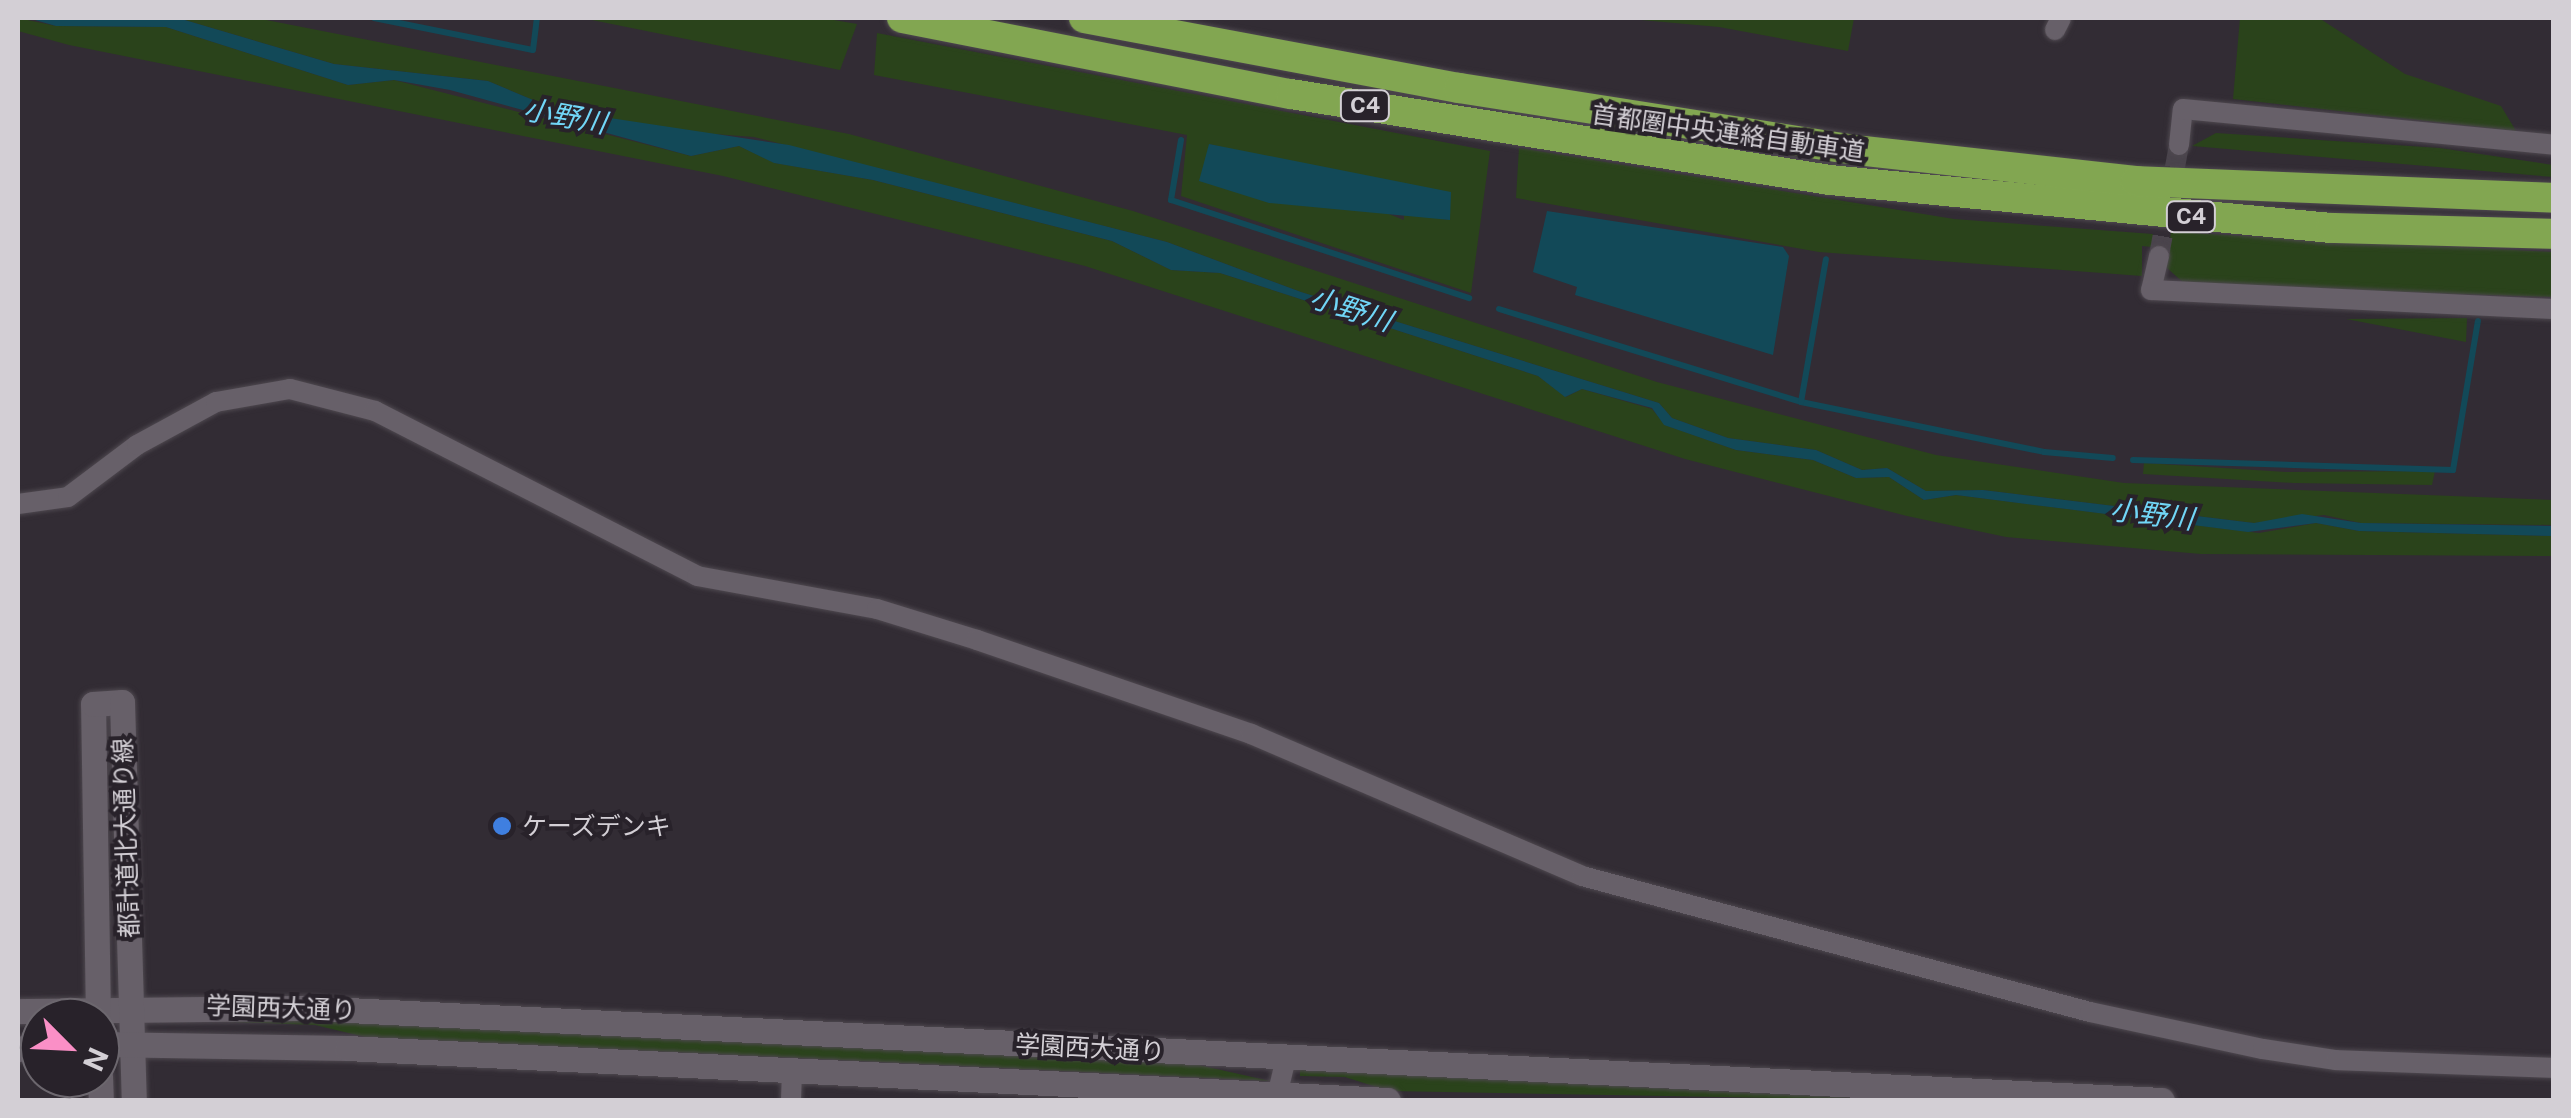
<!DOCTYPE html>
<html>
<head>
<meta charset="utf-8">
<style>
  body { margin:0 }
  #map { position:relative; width:2571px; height:1118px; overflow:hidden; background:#322c34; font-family:"Public Sans","Noto Sans JP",sans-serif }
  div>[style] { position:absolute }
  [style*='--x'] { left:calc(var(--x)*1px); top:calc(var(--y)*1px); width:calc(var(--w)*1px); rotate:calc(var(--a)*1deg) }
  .green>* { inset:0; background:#2a431b }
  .water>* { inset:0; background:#124958 }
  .stream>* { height:6px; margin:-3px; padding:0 3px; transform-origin:3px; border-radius:3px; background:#124958 }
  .street-tunnel>* { height:20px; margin-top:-10px; transform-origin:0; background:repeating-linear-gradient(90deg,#4a444c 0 20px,transparent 0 30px) }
  .roads { filter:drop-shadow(0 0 2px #4e484f) drop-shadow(0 0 2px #4e484f) }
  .street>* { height:20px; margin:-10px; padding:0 10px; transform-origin:10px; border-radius:10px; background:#676069 }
  .secondary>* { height:25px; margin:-12.5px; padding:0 12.5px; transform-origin:12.5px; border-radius:12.5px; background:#676069 }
  .highway>* { height:30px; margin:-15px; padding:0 15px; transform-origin:15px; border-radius:15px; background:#82a651 }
  .dots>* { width:28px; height:28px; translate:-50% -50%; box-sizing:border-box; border:5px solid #28222a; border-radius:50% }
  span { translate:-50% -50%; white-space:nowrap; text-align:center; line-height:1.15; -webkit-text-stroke:8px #28222a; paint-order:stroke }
  .shield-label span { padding:2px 8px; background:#28222a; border:2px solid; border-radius:8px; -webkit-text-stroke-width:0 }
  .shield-label { font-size:22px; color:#d3cfd5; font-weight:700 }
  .street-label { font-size:25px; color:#d3cfd5 }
  .poi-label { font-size:25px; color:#d3cfd5 }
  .left { translate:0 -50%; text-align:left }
  .water-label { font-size:28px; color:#71d6f7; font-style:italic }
  .frame { position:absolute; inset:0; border:20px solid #d3cfd5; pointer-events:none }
  .north { position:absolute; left:20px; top:998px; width:100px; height:100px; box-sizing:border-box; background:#28222a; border:2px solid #6c676e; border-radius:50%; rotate:114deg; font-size:28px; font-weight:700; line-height:40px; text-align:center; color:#d3cfd5 }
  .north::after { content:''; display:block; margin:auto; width:35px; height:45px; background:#fa8fc6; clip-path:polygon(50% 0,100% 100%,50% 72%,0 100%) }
</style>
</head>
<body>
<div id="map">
  <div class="green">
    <div style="clip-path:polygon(18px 18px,56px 26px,166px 27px,348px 85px,394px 80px,691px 156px,739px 146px,775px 163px,873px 180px,1112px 241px,1171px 270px,1220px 273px,1538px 376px,1566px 397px,1582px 389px,1652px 409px,1665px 425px,1736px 450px,1813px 460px,1856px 478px,1889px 477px,1924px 500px,1956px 495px,2259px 533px,2316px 523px,2359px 531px,2553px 536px,2553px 556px,2201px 554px,2006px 537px,1907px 516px,1685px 459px,1085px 266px,723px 176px,69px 45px,18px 31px)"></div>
    <div style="clip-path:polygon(178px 18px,256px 18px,849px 134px,1133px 211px,1657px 382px,1936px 455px,2124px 483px,2553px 500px,2553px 525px,2361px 523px,2324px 515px,2254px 523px,1983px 490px,1926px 491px,1887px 468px,1862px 470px,1816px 450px,1728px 438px,1672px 418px,1659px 403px,1301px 292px,1167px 242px,754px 137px,674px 131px,557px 110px,488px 81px,334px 64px)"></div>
    <div style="clip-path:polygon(582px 18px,822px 18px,857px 24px,840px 70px)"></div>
    <div style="clip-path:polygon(1619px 18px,1854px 18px,1848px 51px,1719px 27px)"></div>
    <div style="clip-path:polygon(2240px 18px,2319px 18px,2405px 74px,2501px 106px,2516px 131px,2233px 99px)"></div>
    <div style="clip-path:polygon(evenodd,877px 33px,1490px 151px,1471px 293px,1181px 196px,1187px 135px,874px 75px,877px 33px,1209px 144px,1301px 166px,1449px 220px,1404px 213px,1404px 220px,1209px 144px)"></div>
    <div style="clip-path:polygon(2216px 133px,2440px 148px,2553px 165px,2553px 177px,2192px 146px)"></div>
    <div style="clip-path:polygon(1519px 148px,1954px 219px,2153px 234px,2152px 247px,2142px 246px,2142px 276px,1819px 252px,1516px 198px)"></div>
    <div style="clip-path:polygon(2171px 232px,2553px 252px,2553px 297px,2186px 285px,2166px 267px)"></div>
    <div style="clip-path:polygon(2467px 318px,2466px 342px,2346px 319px)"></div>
    <div style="clip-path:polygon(2144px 463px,2286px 472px,2435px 471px,2432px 485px,2294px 483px,2143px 474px)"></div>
    <div style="clip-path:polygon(226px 1016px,1190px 1063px,1270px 1081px,365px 1037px,315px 1025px,203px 1021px)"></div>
    <div style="clip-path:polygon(1300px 1068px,1345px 1072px,1894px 1100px,1389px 1091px,1345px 1077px,1300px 1076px)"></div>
  </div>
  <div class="water">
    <div style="clip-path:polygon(28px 18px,178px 18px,334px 64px,488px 81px,557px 110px,789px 145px,1167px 242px,1301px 292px,1659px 403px,1672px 418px,1728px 438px,1816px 450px,1862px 470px,1887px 468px,1926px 491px,1983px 490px,2254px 523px,2302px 514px,2361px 523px,2553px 526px,2553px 536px,2359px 531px,2316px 523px,2248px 532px,1956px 495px,1924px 500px,1889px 477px,1856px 478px,1813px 460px,1736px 450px,1664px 425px,1652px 408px,1582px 389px,1565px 397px,1538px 376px,1220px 273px,1171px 270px,1112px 241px,873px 180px,774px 163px,739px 146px,691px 156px,450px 90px,394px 80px,348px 85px,166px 27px,56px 26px)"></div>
    <div style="clip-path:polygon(1209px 144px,1451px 192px,1450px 220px,1269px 203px,1199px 181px)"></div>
    <div style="clip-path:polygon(1547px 211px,1783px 247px,1789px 256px,1773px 355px,1575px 295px,1577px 287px,1533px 272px)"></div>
  </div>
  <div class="stream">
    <div style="--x:374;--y:18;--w:162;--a:11.4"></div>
    <div style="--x:533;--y:50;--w:32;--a:-83"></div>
    <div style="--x:1181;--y:140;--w:61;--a:99.5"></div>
    <div style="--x:1171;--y:200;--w:314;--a:18.2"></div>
    <div style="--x:1499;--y:309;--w:316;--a:17.1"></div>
    <div style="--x:1801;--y:402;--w:248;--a:11.6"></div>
    <div style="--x:2044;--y:452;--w:69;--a:5"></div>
    <div style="--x:1801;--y:402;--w:145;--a:-80.1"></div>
    <div style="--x:2133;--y:460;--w:320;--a:1.8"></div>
    <div style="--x:2453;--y:470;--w:151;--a:-80.5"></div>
  </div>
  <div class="street-tunnel">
    <div style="--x:2159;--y:256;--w:113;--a:-79.8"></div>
  </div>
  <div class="roads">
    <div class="street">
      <div style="--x:2055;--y:30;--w:13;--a:-63"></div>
      <div style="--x:2179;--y:145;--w:36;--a:-84"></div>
      <div style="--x:2183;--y:109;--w:373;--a:5.5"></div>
      <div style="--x:2159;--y:256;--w:35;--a:103"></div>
      <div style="--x:2151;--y:290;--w:403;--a:2.7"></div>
      <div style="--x:18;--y:504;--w:50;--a:-8"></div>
      <div style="--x:68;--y:497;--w:86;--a:-37"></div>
      <div style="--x:137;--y:445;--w:90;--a:-28.6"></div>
      <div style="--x:216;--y:402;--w:75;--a:-10"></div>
      <div style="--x:290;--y:389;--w:88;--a:14.5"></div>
      <div style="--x:375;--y:411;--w:362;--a:27.1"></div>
      <div style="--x:697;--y:576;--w:183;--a:10.4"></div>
      <div style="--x:877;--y:609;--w:105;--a:17.2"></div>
      <div style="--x:977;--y:640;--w:290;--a:18.9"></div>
      <div style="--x:1251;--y:734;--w:360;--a:23.2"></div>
      <div style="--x:1582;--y:876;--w:526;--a:14.99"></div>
      <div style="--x:2090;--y:1012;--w:177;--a:12.1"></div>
      <div style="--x:2263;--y:1049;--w:74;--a:8.6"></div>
      <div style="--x:2336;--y:1060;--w:218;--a:2.1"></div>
      <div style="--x:791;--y:1100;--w:30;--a:-88"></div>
      <div style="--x:1276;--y:1100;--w:43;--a:-76.6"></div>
    </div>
    <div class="secondary">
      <div style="--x:18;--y:1011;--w:290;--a:-0.6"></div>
      <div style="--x:308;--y:1008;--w:1856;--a:2.84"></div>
      <div style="--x:98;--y:1018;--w:314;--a:-90.9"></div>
      <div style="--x:93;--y:704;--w:29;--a:-4"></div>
      <div style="--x:122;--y:702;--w:398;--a:88.3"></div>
      <div style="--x:100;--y:1044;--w:247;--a:0.9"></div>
      <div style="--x:347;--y:1048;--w:1042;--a:2.86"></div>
      <div style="--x:18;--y:1049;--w:22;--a:-8"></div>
      <div style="--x:100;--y:1076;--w:24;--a:88"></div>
    </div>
    <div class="highway">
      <div style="--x:902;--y:18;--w:396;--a:11.1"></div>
      <div style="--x:1291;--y:94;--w:546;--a:9.07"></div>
      <div style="--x:1830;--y:180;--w:503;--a:5.47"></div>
      <div style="--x:2331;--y:228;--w:223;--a:1.5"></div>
      <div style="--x:1084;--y:18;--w:381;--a:10.6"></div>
      <div style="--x:1459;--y:88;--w:402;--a:8.9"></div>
      <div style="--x:1856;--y:150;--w:282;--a:6.3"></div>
      <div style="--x:2136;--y:181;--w:418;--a:2.3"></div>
    </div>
  </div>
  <div class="dots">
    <div style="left:502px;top:826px;background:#3f7fe0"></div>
  </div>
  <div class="shield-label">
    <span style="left:1365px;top:106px">C4</span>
    <span style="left:2191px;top:217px">C4</span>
  </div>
  <div class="street-label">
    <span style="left:1728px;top:133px;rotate:8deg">首都圏中央連絡自動車道</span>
    <span style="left:126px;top:838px;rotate:-92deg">都計道北大通り線</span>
    <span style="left:281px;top:1008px;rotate:2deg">学園西大通り</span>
    <span style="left:1090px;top:1048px;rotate:3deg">学園西大通り</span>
  </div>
  <div class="poi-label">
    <span class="left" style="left:522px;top:826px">ケーズデンキ</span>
  </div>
  <div class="water-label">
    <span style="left:565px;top:116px;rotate:10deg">小野川</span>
    <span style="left:1351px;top:309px;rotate:18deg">小野川</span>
    <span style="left:2152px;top:514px;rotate:7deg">小野川</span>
  </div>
  <div class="frame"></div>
  <div class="north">N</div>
</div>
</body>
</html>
